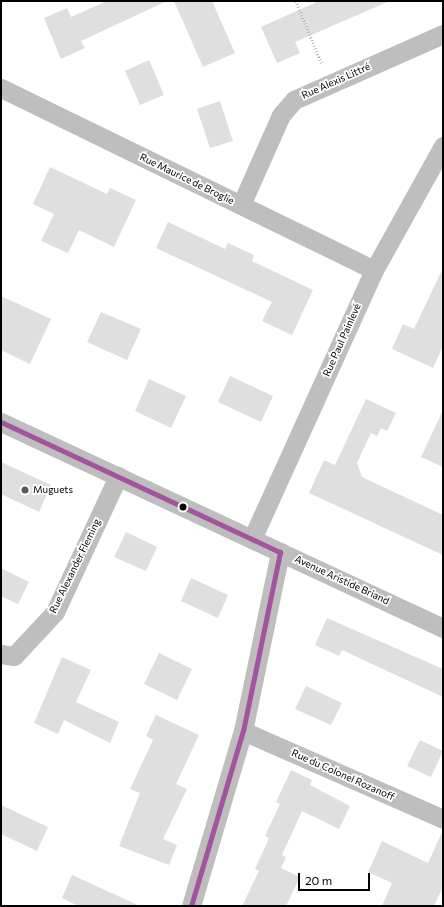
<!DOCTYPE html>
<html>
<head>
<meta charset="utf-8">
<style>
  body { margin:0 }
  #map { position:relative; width:444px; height:907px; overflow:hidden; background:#fff; font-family:Commissioner,sans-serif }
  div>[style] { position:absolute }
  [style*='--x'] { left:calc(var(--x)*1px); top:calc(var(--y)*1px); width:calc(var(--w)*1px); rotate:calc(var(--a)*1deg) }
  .building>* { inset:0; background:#dfdfdf }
  .path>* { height:2.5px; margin-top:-1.25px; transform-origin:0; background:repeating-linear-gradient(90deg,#b9b9b9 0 1px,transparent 0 3px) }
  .minor>* { height:19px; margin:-9.5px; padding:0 9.5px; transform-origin:9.5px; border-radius:9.5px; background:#bebebe }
  .bus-1>* { height:5px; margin:-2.5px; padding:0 2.5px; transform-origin:2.5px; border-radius:2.5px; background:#a2559d }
  .dots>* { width:11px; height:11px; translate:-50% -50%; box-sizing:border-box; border:2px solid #fff; border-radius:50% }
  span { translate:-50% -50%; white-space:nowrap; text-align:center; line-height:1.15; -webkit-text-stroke:3.5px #fff; paint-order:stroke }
  .street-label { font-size:10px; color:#000 }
  .poi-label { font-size:10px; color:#000 }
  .left { translate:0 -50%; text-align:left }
  .frame { position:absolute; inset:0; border:2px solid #000; pointer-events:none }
  .scale { position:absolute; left:298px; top:873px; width:72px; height:18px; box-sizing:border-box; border:2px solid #000; border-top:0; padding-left:5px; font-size:12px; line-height:14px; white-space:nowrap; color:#000; -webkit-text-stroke:3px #fff; paint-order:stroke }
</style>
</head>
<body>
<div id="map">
  <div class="building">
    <div style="clip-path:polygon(107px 1px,167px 1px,81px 41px,85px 48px,61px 59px,44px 18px,67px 8px,71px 17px)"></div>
    <div style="clip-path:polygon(174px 1px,212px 1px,235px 53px,203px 67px)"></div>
    <div style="clip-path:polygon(319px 1px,390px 1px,295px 42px,300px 53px,277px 63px,261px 27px)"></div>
    <div style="clip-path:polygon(149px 60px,164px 95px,140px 105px,125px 71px)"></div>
    <div style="clip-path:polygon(220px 101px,233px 141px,210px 148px,197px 109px)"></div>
    <div style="clip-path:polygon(50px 167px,107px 194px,110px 188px,136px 200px,114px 247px,79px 230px,68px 253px,41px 241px,54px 214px,33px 204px)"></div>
    <div style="clip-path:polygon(168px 222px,225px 249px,228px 243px,254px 255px,252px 261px,313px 290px,292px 335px,262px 321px,272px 302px,156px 248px)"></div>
    <div style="clip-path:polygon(443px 268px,443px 346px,433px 368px,392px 349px,403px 324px,414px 329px)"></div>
    <div style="clip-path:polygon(1px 296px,51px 319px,30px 364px,1px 350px)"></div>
    <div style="clip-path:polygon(101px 312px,141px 329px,127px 360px,87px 342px)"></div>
    <div style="clip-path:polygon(230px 376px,273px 396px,261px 422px,218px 402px)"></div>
    <div style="clip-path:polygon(149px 379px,186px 396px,171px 428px,135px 411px)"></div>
    <div style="clip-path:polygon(366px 399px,396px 413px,387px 431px,381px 428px,377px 436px,371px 433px,357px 463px,362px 477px,443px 515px,443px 555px,309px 493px,324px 460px,335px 465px)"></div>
    <div style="clip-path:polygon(443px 410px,443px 467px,421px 457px)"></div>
    <div style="clip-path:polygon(1px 462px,51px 485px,39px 512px,1px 494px)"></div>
    <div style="clip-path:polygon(126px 532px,157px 547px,146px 571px,114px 557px)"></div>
    <div style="clip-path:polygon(1px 568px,29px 582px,18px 604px,1px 596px)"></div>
    <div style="clip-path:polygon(191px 578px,228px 595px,218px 618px,181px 601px)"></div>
    <div style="clip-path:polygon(327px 618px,443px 669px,443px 697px,342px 650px,339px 656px,315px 645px)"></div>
    <div style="clip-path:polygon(159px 653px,192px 669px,177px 700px,144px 684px)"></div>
    <div style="clip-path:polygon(62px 657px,91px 670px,76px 702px,119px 722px,110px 743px,64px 720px,58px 734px,34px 723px)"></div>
    <div style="clip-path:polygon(306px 686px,342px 703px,331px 725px,295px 709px)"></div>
    <div style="clip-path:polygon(156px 715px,199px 735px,176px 784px,187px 789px,163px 839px,177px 845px,169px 865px,119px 846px,140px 793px,130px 789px,153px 740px,146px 736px)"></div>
    <div style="clip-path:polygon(420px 740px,443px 751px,431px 777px,407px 766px)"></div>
    <div style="clip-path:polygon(291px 770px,312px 780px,310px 785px,350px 806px,339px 829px,302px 811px,282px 855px,286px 857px,281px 868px,300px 877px,286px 906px,242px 906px,259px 871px,255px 869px,269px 838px,265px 836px,280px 804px,276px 802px)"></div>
    <div style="clip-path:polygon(1px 805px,48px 827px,37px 851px,1px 834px)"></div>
    <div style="clip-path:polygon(443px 830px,443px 887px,434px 906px,382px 906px,392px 883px,368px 872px,382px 841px,428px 863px)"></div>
    <div style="clip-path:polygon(72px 875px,140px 906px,78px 906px,62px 898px)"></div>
  </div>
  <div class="path">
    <div style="--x:296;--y:1;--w:68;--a:67.6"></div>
  </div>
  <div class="minor">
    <div style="--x:1;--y:88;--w:415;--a:26"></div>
    <div style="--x:241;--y:205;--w:98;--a:-66"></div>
    <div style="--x:281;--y:115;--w:20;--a:-49"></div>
    <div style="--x:294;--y:100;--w:163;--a:-23.9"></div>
    <div style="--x:1;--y:422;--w:488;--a:25"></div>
    <div style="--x:252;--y:539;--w:295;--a:-65.6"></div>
    <div style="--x:374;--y:270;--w:142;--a:-60.9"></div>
    <div style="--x:1;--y:654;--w:13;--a:9"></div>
    <div style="--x:14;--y:656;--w:60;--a:-47"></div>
    <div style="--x:55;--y:612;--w:150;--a:-65.1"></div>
    <div style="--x:243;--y:731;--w:219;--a:23.7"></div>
    <div style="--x:191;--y:906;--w:183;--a:-73.5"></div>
    <div style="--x:243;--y:731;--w:183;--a:-78.3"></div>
  </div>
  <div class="bus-1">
    <div style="--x:1;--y:422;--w:308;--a:25"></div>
    <div style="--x:191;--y:906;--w:183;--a:-73.5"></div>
    <div style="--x:243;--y:731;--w:183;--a:-78.3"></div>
  </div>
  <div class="dots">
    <div style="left:25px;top:490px;background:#595959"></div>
    <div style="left:183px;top:507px;background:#000"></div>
  </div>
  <div class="street-label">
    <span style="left:336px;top:81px;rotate:-24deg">Rue Alexis Littré</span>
    <span style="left:187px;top:179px;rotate:26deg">Rue Maurice de Broglie</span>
    <span style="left:342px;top:340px;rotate:-66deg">Rue Paul Painlevé</span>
    <span style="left:75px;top:566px;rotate:-64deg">Rue Alexander Fleming</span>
    <span style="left:342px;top:580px;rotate:25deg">Avenue Aristide Briand</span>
    <span style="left:343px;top:775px;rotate:24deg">Rue du Colonel Rozanoff</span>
  </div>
  <div class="poi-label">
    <span class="left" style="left:33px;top:490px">Muguets</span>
  </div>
  <div class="frame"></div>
  <div class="scale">20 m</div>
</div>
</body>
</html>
